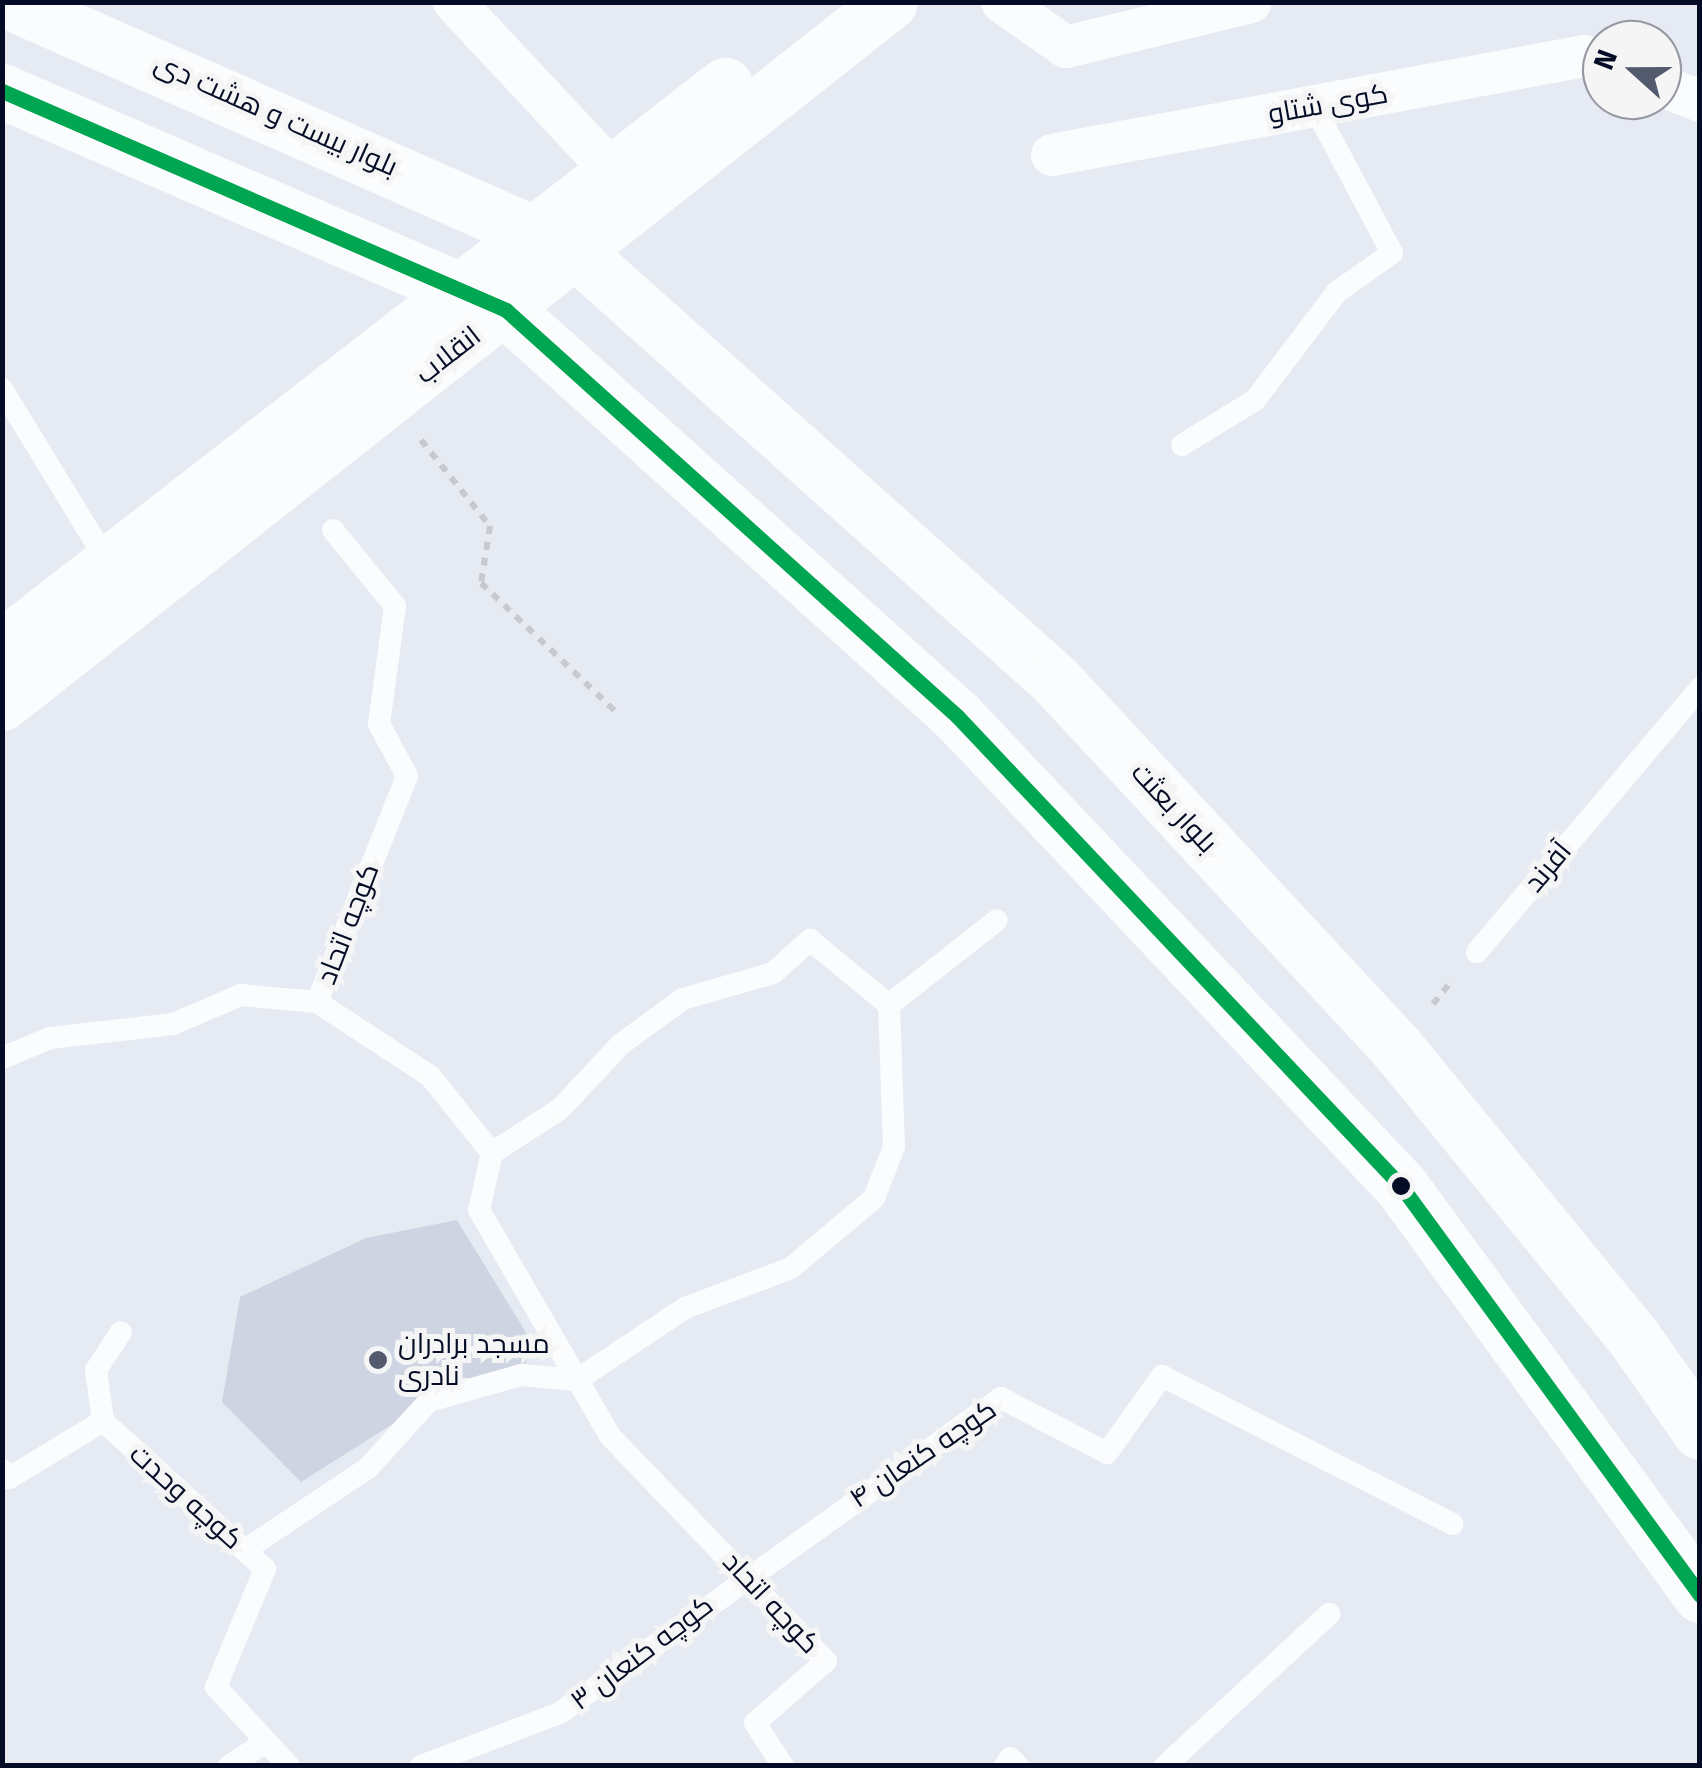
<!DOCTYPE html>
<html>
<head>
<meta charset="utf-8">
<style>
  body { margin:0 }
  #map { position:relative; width:1702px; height:1768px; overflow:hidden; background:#e6eaf2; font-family:"Fira Sans",Cairo,sans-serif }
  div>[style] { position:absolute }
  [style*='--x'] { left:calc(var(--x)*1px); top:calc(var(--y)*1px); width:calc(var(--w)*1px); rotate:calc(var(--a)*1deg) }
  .building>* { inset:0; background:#cfd4e2 }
  .path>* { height:6px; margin-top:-3px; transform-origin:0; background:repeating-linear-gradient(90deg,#c8c9ce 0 8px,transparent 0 16px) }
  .lane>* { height:22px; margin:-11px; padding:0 11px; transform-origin:11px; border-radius:11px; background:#fbfcfd }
  .street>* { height:42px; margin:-21px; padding:0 21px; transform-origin:21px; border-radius:21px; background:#fbfcfd }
  .secondary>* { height:55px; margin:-27.5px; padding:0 27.5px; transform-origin:27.5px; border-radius:27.5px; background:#fbfcfd }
  .bus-1>* { height:15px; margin:-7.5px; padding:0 7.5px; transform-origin:7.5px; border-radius:7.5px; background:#00a651 }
  .dots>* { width:28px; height:28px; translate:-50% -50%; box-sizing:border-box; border:5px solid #f5f5f5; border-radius:50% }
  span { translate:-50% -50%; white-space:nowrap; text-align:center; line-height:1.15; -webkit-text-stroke:10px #f5f5f5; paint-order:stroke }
  .street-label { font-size:28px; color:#040c26 }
  .poi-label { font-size:28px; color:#040c26 }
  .left { translate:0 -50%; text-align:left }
  .frame { position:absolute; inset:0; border:5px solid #040c26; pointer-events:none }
  .north { position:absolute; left:1582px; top:20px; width:100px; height:100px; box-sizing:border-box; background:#f5f5f5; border:2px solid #9598a2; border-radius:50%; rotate:291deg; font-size:28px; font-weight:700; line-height:40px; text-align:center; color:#040c26 }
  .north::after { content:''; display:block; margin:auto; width:35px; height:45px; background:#535a6d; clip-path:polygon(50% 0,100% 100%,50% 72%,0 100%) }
</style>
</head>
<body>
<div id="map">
  <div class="building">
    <div style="clip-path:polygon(457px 1220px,533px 1344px,521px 1375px,429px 1401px,301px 1482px,222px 1402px,240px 1297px,366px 1238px)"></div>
  </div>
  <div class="path">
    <div style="--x:421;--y:440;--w:110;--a:51.3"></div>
    <div style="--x:490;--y:526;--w:58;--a:99"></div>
    <div style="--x:481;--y:583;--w:187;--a:43.7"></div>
    <div style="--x:1433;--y:1004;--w:32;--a:-51"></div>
  </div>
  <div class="lane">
    <div style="--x:2;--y:389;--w:205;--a:58.6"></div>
    <div style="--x:1182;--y:445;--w:86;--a:-31.7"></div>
    <div style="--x:1255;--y:400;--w:136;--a:-52.8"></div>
    <div style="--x:1337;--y:292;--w:67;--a:-35.3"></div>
    <div style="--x:1392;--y:253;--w:166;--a:-118"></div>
    <div style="--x:333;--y:530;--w:98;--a:50.8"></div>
    <div style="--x:395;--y:606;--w:119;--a:97.7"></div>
    <div style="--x:379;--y:724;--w:59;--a:61.7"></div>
    <div style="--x:407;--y:776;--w:243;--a:111.7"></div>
    <div style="--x:317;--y:1002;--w:135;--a:33.2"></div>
    <div style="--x:430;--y:1076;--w:99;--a:51.2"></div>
    <div style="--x:492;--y:1153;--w:58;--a:102.8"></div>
    <div style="--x:479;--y:1210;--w:261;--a:59.9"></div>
    <div style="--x:610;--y:1436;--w:312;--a:46.2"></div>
    <div style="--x:826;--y:1661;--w:94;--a:138.9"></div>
    <div style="--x:755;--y:1723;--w:51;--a:56.9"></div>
    <div style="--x:1477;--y:952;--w:346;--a:-49.8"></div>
    <div style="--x:889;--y:1005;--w:137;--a:-38.2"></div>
    <div style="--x:2;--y:1058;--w:52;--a:-22.6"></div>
    <div style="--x:50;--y:1038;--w:124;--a:-6.5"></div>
    <div style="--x:173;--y:1024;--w:74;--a:-23.1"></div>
    <div style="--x:241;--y:995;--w:76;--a:5.3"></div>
    <div style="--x:492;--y:1153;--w:81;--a:-32.9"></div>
    <div style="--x:560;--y:1109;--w:89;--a:-46.8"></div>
    <div style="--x:621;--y:1044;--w:77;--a:-36"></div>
    <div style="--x:683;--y:999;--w:94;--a:-16.1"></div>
    <div style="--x:773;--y:973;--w:50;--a:-41.7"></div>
    <div style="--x:810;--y:940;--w:102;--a:39.4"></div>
    <div style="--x:103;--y:1421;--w:51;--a:-97.8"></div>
    <div style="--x:96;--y:1370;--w:45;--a:-56.7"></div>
    <div style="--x:2;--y:1470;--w:11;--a:49"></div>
    <div style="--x:9;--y:1478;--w:110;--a:-31.2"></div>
    <div style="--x:103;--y:1421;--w:219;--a:42.4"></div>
    <div style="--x:265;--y:1569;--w:128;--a:112.6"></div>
    <div style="--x:216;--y:1687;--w:108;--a:47.3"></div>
    <div style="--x:245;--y:1550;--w:148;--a:-33.7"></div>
    <div style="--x:368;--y:1468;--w:91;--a:-47.7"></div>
    <div style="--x:429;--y:1401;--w:96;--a:-15.8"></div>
    <div style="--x:521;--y:1375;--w:56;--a:5.1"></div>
    <div style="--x:577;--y:1380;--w:130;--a:-33.7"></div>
    <div style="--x:685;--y:1308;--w:113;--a:-20.7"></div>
    <div style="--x:791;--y:1268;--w:109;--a:-40.1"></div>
    <div style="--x:874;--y:1198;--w:55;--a:-68.6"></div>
    <div style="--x:894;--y:1147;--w:142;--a:-92"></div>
    <div style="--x:229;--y:1766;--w:45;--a:-33.3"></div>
    <div style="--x:421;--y:1766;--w:149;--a:-20.9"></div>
    <div style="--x:560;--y:1713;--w:542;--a:-35.54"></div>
    <div style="--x:1001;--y:1398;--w:119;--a:27.4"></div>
    <div style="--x:1107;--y:1453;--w:95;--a:-54.5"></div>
    <div style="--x:1162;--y:1376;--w:326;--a:27"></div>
    <div style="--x:1005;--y:1766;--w:9;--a:-58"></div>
    <div style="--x:1010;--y:1758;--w:11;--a:45"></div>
    <div style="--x:1165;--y:1766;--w:224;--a:-42.8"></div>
  </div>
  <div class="street">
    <div style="--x:454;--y:2;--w:233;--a:46.9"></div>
    <div style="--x:1002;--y:2;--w:78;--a:35.1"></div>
    <div style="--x:1066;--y:47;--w:190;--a:-13.7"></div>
    <div style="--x:1662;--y:86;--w:41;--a:21.5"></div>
    <div style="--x:1052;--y:155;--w:541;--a:-10.54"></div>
    <div style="--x:1584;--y:56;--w:19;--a:21"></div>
  </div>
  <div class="secondary">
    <div style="--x:9;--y:2;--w:620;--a:23.79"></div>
    <div style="--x:576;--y:252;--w:642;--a:41.78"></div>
    <div style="--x:1055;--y:680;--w:501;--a:47.1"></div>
    <div style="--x:1396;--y:1047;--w:376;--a:50.7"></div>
    <div style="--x:1634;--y:1338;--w:115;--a:54.9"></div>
    <div style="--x:2;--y:91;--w:550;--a:23.49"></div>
    <div style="--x:506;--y:310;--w:607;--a:41.99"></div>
    <div style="--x:957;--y:716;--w:647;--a:46.63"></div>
    <div style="--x:1401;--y:1186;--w:507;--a:53.83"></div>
    <div style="--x:2;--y:647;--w:916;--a:-37.86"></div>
    <div style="--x:2;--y:703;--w:1131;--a:-38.29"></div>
  </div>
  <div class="bus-1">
    <div style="--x:2;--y:91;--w:550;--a:23.49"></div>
    <div style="--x:506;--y:310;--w:607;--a:41.99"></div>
    <div style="--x:957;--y:716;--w:647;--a:46.63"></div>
    <div style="--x:1401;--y:1186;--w:507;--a:53.83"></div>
  </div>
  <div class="dots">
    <div style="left:1401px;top:1186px;background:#040c26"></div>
    <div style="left:378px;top:1360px;background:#535a6d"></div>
  </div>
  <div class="street-label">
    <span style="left:1328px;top:104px;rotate:-10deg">کوی شتاو</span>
    <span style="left:276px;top:115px;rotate:24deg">بلوار بیست و هشت دی</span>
    <span style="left:448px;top:355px;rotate:-38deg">انقلاب</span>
    <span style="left:1174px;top:808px;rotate:47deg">بلوار بعثت</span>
    <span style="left:1548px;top:867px;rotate:-50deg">آفرند</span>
    <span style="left:348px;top:924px;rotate:-69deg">کوچه اتحاد</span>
    <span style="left:923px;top:1454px;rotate:-34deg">کوچه کنعان ۴</span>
    <span style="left:186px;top:1497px;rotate:42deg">کوچه وحدت</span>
    <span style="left:771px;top:1603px;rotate:47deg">کوچه اتحاد</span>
    <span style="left:642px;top:1653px;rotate:-37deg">کوچه کنعان ۳</span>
  </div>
  <div class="poi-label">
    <span class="left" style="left:398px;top:1360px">مسجد برادران<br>نادری</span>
  </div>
  <div class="frame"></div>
  <div class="north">N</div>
</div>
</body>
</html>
